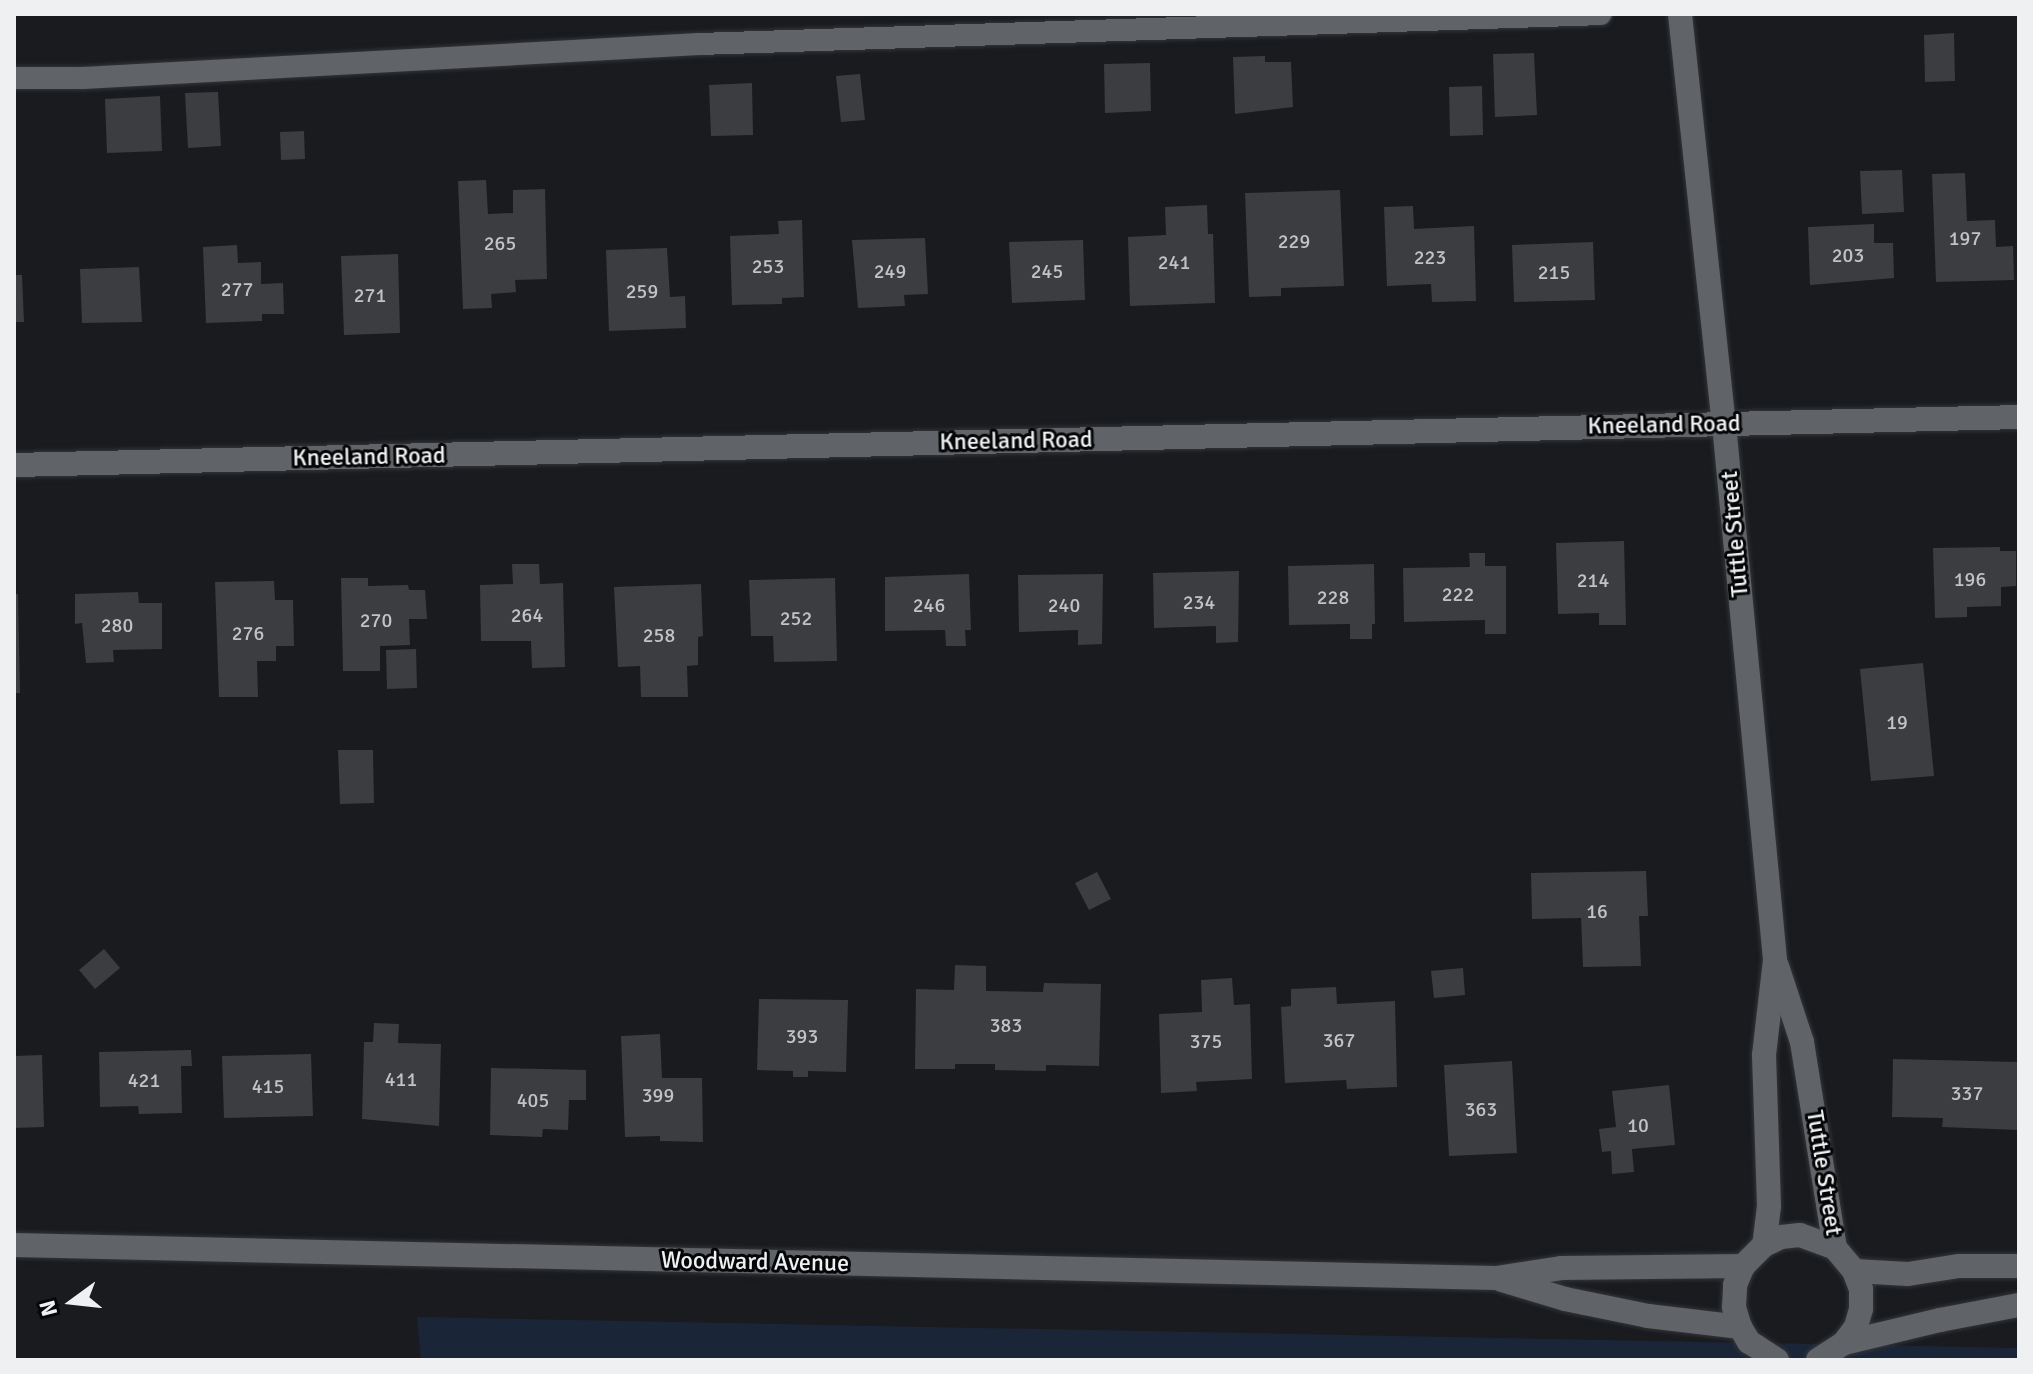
<!DOCTYPE html>
<html>
<head>
<meta charset="utf-8">
<style>
  body { margin:0 }
  #map { position:relative; width:2033px; height:1374px; overflow:hidden; background:#191b1f; font-family:Signika,sans-serif }
  div>[style] { position:absolute }
  [style*='--x'] { left:calc(var(--x)*1px); top:calc(var(--y)*1px); width:calc(var(--w)*1px); rotate:calc(var(--a)*1deg) }
  .green>* { inset:0; background:#1b2538 }
  .building>* { inset:0; background:#3b3d41 }
  .roads { filter:drop-shadow(0 0 2px #343538) drop-shadow(0 0 2px #343538) }
  .lane>* { height:22px; margin:-11px; padding:0 11px; transform-origin:11px; border-radius:11px; background:#606367 }
  .street>* { height:24px; margin:-12px; padding:0 12px; transform-origin:12px; border-radius:12px; background:#606367 }
  span { translate:-50% -50%; white-space:nowrap; text-align:center; line-height:1.15; -webkit-text-stroke:6px #050607; paint-order:stroke }
  .number-label { font-size:20px; color:#c1c3c6 }
  .number-label span { -webkit-text-stroke-width:0 }
  .street-label { font-size:24px; color:#eef0f2 }
  .frame { position:absolute; inset:0; border:16px solid #eef0f2; pointer-events:none }
  .north { position:absolute; left:32px; top:1262px; width:80px; height:80px; -webkit-text-stroke:6px #050607; paint-order:stroke; rotate:255deg; font-size:22px; font-weight:700; line-height:32px; text-align:center; color:#eef0f2 }
  .north::after { content:''; display:block; margin:auto; width:28px; height:36px; background:#eef0f2; clip-path:polygon(50% 0,100% 100%,50% 72%,0 100%) }
</style>
</head>
<body>
<div id="map">
  <div class="green">
    <div style="clip-path:polygon(417px 1317px,2019px 1348px,2019px 1360px,421px 1360px)"></div>
  </div>
  <div class="building">
    <div style="clip-path:polygon(1954px 33px,1955px 81px,1925px 82px,1924px 35px)"></div>
    <div style="clip-path:polygon(1534px 53px,1537px 115px,1495px 117px,1493px 54px)"></div>
    <div style="clip-path:polygon(1265px 56px,1265px 62px,1291px 62px,1293px 107px,1235px 114px,1233px 57px)"></div>
    <div style="clip-path:polygon(1150px 63px,1151px 111px,1105px 113px,1104px 64px)"></div>
    <div style="clip-path:polygon(860px 74px,865px 120px,841px 122px,836px 76px)"></div>
    <div style="clip-path:polygon(752px 83px,753px 135px,711px 136px,709px 85px)"></div>
    <div style="clip-path:polygon(1482px 86px,1483px 135px,1450px 136px,1449px 87px)"></div>
    <div style="clip-path:polygon(218px 92px,221px 146px,188px 148px,185px 93px)"></div>
    <div style="clip-path:polygon(160px 96px,162px 151px,107px 153px,105px 99px)"></div>
    <div style="clip-path:polygon(304px 131px,305px 159px,281px 160px,280px 132px)"></div>
    <div style="clip-path:polygon(1902px 170px,1904px 212px,1862px 214px,1860px 171px)"></div>
    <div style="clip-path:polygon(1965px 173px,1967px 221px,1995px 220px,1996px 247px,2013px 246px,2014px 280px,1936px 282px,1932px 174px)"></div>
    <div style="clip-path:polygon(486px 180px,488px 214px,513px 213px,513px 190px,545px 189px,547px 279px,515px 280px,516px 292px,491px 294px,492px 308px,463px 309px,458px 181px)"></div>
    <div style="clip-path:polygon(1340px 190px,1344px 286px,1281px 288px,1281px 296px,1249px 297px,1245px 193px)"></div>
    <div style="clip-path:polygon(1207px 205px,1208px 234px,1213px 234px,1215px 303px,1130px 306px,1128px 237px,1166px 235px,1165px 207px)"></div>
    <div style="clip-path:polygon(1413px 206px,1414px 229px,1474px 226px,1476px 301px,1432px 302px,1431px 284px,1387px 286px,1384px 207px)"></div>
    <div style="clip-path:polygon(802px 220px,804px 297px,782px 298px,782px 304px,732px 305px,730px 236px,779px 234px,778px 221px)"></div>
    <div style="clip-path:polygon(1874px 224px,1874px 243px,1893px 243px,1894px 278px,1810px 285px,1808px 227px)"></div>
    <div style="clip-path:polygon(925px 238px,928px 294px,904px 295px,905px 306px,858px 308px,852px 240px)"></div>
    <div style="clip-path:polygon(1083px 240px,1085px 300px,1012px 303px,1009px 242px)"></div>
    <div style="clip-path:polygon(1593px 242px,1595px 300px,1514px 302px,1512px 245px)"></div>
    <div style="clip-path:polygon(237px 245px,238px 263px,261px 262px,261px 284px,283px 283px,284px 314px,262px 314px,262px 321px,206px 323px,203px 247px)"></div>
    <div style="clip-path:polygon(667px 248px,670px 297px,685px 296px,686px 328px,609px 331px,606px 250px)"></div>
    <div style="clip-path:polygon(398px 254px,400px 333px,344px 335px,341px 256px)"></div>
    <div style="clip-path:polygon(139px 267px,142px 322px,82px 323px,80px 269px)"></div>
    <div style="clip-path:polygon(14px 275px,22px 275px,24px 322px,14px 322px)"></div>
    <div style="clip-path:polygon(1624px 541px,1626px 625px,1599px 625px,1599px 613px,1558px 614px,1556px 543px)"></div>
    <div style="clip-path:polygon(2000px 547px,2000px 551px,2016px 551px,2016px 586px,2001px 587px,2001px 606px,1967px 607px,1967px 617px,1935px 618px,1933px 548px)"></div>
    <div style="clip-path:polygon(1469px 553px,1485px 553px,1485px 566px,1506px 566px,1506px 634px,1485px 634px,1485px 620px,1404px 622px,1403px 568px,1470px 567px)"></div>
    <div style="clip-path:polygon(512px 564px,539px 564px,540px 584px,563px 583px,565px 667px,532px 668px,531px 641px,481px 641px,480px 585px,513px 584px)"></div>
    <div style="clip-path:polygon(1374px 564px,1375px 624px,1372px 624px,1372px 639px,1350px 639px,1350px 624px,1289px 625px,1288px 566px)"></div>
    <div style="clip-path:polygon(1239px 571px,1238px 642px,1216px 643px,1216px 626px,1154px 628px,1153px 573px)"></div>
    <div style="clip-path:polygon(969px 574px,971px 630px,965px 630px,966px 646px,946px 646px,945px 630px,885px 631px,885px 577px)"></div>
    <div style="clip-path:polygon(1103px 574px,1102px 644px,1078px 645px,1078px 630px,1019px 632px,1018px 575px)"></div>
    <div style="clip-path:polygon(341px 578px,368px 578px,368px 586px,408px 585px,409px 590px,425px 590px,427px 619px,409px 619px,410px 645px,380px 646px,380px 671px,343px 671px)"></div>
    <div style="clip-path:polygon(835px 578px,837px 661px,774px 662px,773px 636px,751px 636px,749px 580px)"></div>
    <div style="clip-path:polygon(274px 581px,275px 600px,293px 600px,294px 646px,276px 646px,276px 661px,257px 661px,258px 697px,219px 697px,215px 582px)"></div>
    <div style="clip-path:polygon(701px 584px,703px 636px,698px 637px,698px 665px,687px 666px,688px 697px,641px 697px,640px 666px,618px 667px,614px 587px)"></div>
    <div style="clip-path:polygon(138px 592px,139px 603px,162px 603px,162px 649px,113px 650px,114px 662px,86px 663px,82px 623px,75px 624px,75px 594px)"></div>
    <div style="clip-path:polygon(14px 594px,18px 594px,20px 693px,14px 693px)"></div>
    <div style="clip-path:polygon(416px 649px,417px 688px,387px 689px,386px 650px)"></div>
    <div style="clip-path:polygon(1923px 663px,1934px 776px,1871px 781px,1860px 669px)"></div>
    <div style="clip-path:polygon(338px 750px,373px 750px,374px 803px,340px 804px)"></div>
    <div style="clip-path:polygon(1646px 871px,1648px 916px,1639px 916px,1641px 966px,1583px 967px,1581px 918px,1532px 919px,1531px 873px)"></div>
    <div style="clip-path:polygon(1097px 872px,1111px 899px,1089px 910px,1075px 883px)"></div>
    <div style="clip-path:polygon(104px 949px,120px 968px,95px 989px,79px 970px)"></div>
    <div style="clip-path:polygon(955px 965px,986px 966px,986px 991px,1043px 992px,1044px 983px,1101px 984px,1099px 1066px,1046px 1065px,1046px 1071px,995px 1070px,995px 1064px,955px 1064px,955px 1069px,915px 1069px,916px 989px,954px 990px)"></div>
    <div style="clip-path:polygon(1463px 968px,1465px 995px,1434px 998px,1431px 971px)"></div>
    <div style="clip-path:polygon(1232px 978px,1234px 1005px,1250px 1004px,1252px 1079px,1196px 1082px,1197px 1091px,1161px 1093px,1159px 1014px,1202px 1012px,1201px 980px)"></div>
    <div style="clip-path:polygon(1336px 987px,1337px 1004px,1395px 1001px,1397px 1087px,1347px 1089px,1346px 1080px,1285px 1083px,1281px 1007px,1291px 1006px,1291px 989px)"></div>
    <div style="clip-path:polygon(759px 999px,848px 1000px,846px 1072px,808px 1071px,808px 1077px,793px 1077px,793px 1071px,757px 1070px)"></div>
    <div style="clip-path:polygon(374px 1023px,399px 1024px,398px 1043px,441px 1044px,439px 1126px,362px 1119px,364px 1042px,373px 1042px)"></div>
    <div style="clip-path:polygon(660px 1034px,662px 1078px,702px 1078px,703px 1142px,660px 1141px,660px 1136px,625px 1137px,621px 1036px)"></div>
    <div style="clip-path:polygon(191px 1050px,192px 1066px,181px 1066px,182px 1113px,139px 1114px,138px 1106px,100px 1107px,99px 1052px)"></div>
    <div style="clip-path:polygon(311px 1054px,313px 1116px,224px 1118px,222px 1056px)"></div>
    <div style="clip-path:polygon(42px 1055px,44px 1127px,14px 1128px,14px 1056px)"></div>
    <div style="clip-path:polygon(1893px 1059px,2019px 1062px,2019px 1130px,1942px 1127px,1943px 1118px,1892px 1117px)"></div>
    <div style="clip-path:polygon(1512px 1061px,1517px 1153px,1449px 1156px,1444px 1065px)"></div>
    <div style="clip-path:polygon(491px 1068px,586px 1070px,586px 1100px,569px 1100px,568px 1130px,543px 1129px,542px 1137px,490px 1135px)"></div>
    <div style="clip-path:polygon(1669px 1085px,1675px 1145px,1632px 1149px,1634px 1172px,1612px 1174px,1611px 1151px,1602px 1152px,1599px 1129px,1616px 1127px,1612px 1091px)"></div>
  </div>
  <div class="roads">
    <div class="lane">
      <div style="--x:14;--y:78;--w:69;--a:0"></div>
      <div style="--x:83;--y:78;--w:617;--a:-3.16"></div>
      <div style="--x:699;--y:44;--w:902;--a:-1.9"></div>
    </div>
    <div class="street">
      <div style="--x:1680;--y:14;--w:412;--a:83.9"></div>
      <div style="--x:1724;--y:424;--w:538;--a:84.56"></div>
      <div style="--x:1775;--y:960;--w:96;--a:96.6"></div>
      <div style="--x:1764;--y:1055;--w:151;--a:88.1"></div>
      <div style="--x:1769;--y:1206;--w:39;--a:97"></div>
      <div style="--x:14;--y:465;--w:2006;--a:-1.37"></div>
      <div style="--x:1777;--y:966;--w:80;--a:71.8"></div>
      <div style="--x:1802;--y:1042;--w:209;--a:80.9"></div>
      <div style="--x:14;--y:1245;--w:1482;--a:1.28"></div>
      <div style="--x:1496;--y:1278;--w:66;--a:-8.7"></div>
      <div style="--x:1561;--y:1268;--w:182;--a:-0.6"></div>
      <div style="--x:1854;--y:1271;--w:54;--a:3.2"></div>
      <div style="--x:1908;--y:1274;--w:52;--a:-8.9"></div>
      <div style="--x:1959;--y:1266;--w:60;--a:0"></div>
      <div style="--x:1502;--y:1280;--w:66;--a:16.8"></div>
      <div style="--x:1565;--y:1299;--w:85;--a:11.6"></div>
      <div style="--x:1648;--y:1316;--w:93;--a:6.8"></div>
      <div style="--x:1844;--y:1343;--w:99;--a:-13.5"></div>
      <div style="--x:1940;--y:1320;--w:80;--a:-10.8"></div>
      <div style="--x:1777;--y:1360;--w:33;--a:-147"></div>
      <div style="--x:1749;--y:1342;--w:17;--a:-121"></div>
      <div style="--x:1740;--y:1327;--w:21;--a:-107"></div>
      <div style="--x:1734;--y:1307;--w:22;--a:-87"></div>
      <div style="--x:1735;--y:1285;--w:21;--a:-67"></div>
      <div style="--x:1743;--y:1266;--w:30;--a:-45"></div>
      <div style="--x:1764;--y:1245;--w:19;--a:-25"></div>
      <div style="--x:1781;--y:1237;--w:19;--a:-6"></div>
      <div style="--x:1800;--y:1235;--w:37;--a:20"></div>
      <div style="--x:1835;--y:1248;--w:30;--a:50"></div>
      <div style="--x:1854;--y:1271;--w:19;--a:69"></div>
      <div style="--x:1861;--y:1289;--w:20;--a:90"></div>
      <div style="--x:1861;--y:1309;--w:19;--a:106"></div>
      <div style="--x:1856;--y:1327;--w:20;--a:127"></div>
      <div style="--x:1844;--y:1343;--w:31;--a:147"></div>
    </div>
  </div>
  <div class="number-label">
    <span style="left:1965px;top:238px">197</span>
    <span style="left:1294px;top:241px">229</span>
    <span style="left:500px;top:243px">265</span>
    <span style="left:1848px;top:255px">203</span>
    <span style="left:1430px;top:257px">223</span>
    <span style="left:1174px;top:262px">241</span>
    <span style="left:768px;top:266px">253</span>
    <span style="left:890px;top:271px">249</span>
    <span style="left:1047px;top:271px">245</span>
    <span style="left:1554px;top:272px">215</span>
    <span style="left:237px;top:289px">277</span>
    <span style="left:642px;top:291px">259</span>
    <span style="left:370px;top:295px">271</span>
    <span style="left:1970px;top:579px">196</span>
    <span style="left:1593px;top:580px">214</span>
    <span style="left:1458px;top:594px">222</span>
    <span style="left:1333px;top:597px">228</span>
    <span style="left:1199px;top:602px">234</span>
    <span style="left:929px;top:605px">246</span>
    <span style="left:1064px;top:605px">240</span>
    <span style="left:527px;top:615px">264</span>
    <span style="left:796px;top:618px">252</span>
    <span style="left:376px;top:620px">270</span>
    <span style="left:117px;top:625px">280</span>
    <span style="left:248px;top:633px">276</span>
    <span style="left:659px;top:635px">258</span>
    <span style="left:1897px;top:722px">19</span>
    <span style="left:1597px;top:911px">16</span>
    <span style="left:1006px;top:1025px">383</span>
    <span style="left:802px;top:1036px">393</span>
    <span style="left:1339px;top:1040px">367</span>
    <span style="left:1206px;top:1041px">375</span>
    <span style="left:401px;top:1079px">411</span>
    <span style="left:144px;top:1080px">421</span>
    <span style="left:268px;top:1086px">415</span>
    <span style="left:1967px;top:1093px">337</span>
    <span style="left:658px;top:1095px">399</span>
    <span style="left:533px;top:1100px">405</span>
    <span style="left:1481px;top:1109px">363</span>
    <span style="left:1638px;top:1125px">10</span>
  </div>
  <div class="street-label">
    <span style="left:1664px;top:425px;rotate:-1deg">Kneeland Road</span>
    <span style="left:1016px;top:441px;rotate:-1deg">Kneeland Road</span>
    <span style="left:369px;top:457px;rotate:-1deg">Kneeland Road</span>
    <span style="left:1735px;top:534px;rotate:-95deg">Tuttle Street</span>
    <span style="left:1824px;top:1173px;rotate:81deg">Tuttle Street</span>
    <span style="left:755px;top:1262px;rotate:1deg">Woodward Avenue</span>
  </div>
  <div class="frame"></div>
  <div class="north">N</div>
</div>
</body>
</html>
